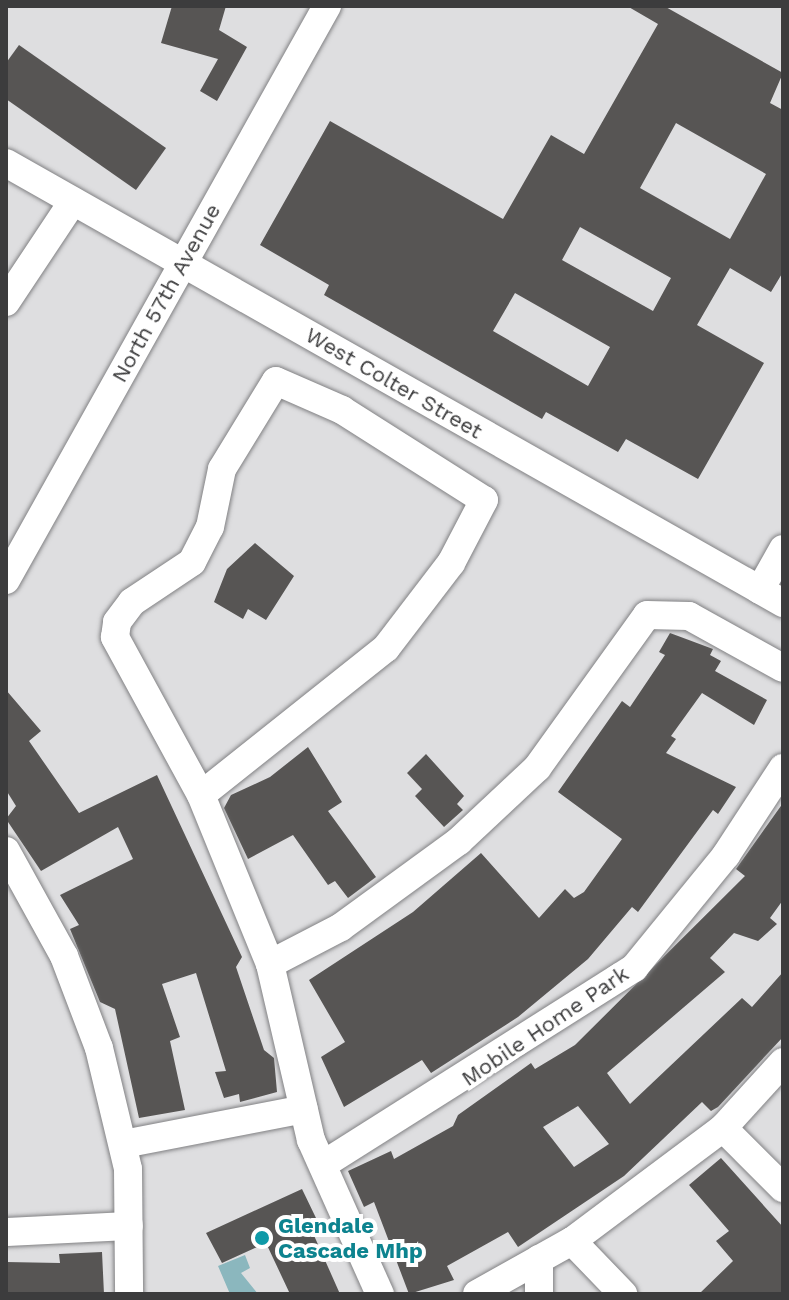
<!DOCTYPE html>
<html>
<head>
<meta charset="utf-8">
<style>
  body { margin:0 }
  #map { position:relative; width:789px; height:1300px; overflow:hidden; background:#dedee0; font-family:"Work Sans",sans-serif }
  div>[style] { position:absolute }
  [style*='--x'] { left:calc(var(--x)*1px); top:calc(var(--y)*1px); width:calc(var(--w)*1px); rotate:calc(var(--a)*1deg) }
  .water>* { inset:0; background:#8bb7be }
  .building>* { inset:0; background:#575554 }
  .roads { filter:drop-shadow(0 0 2px #818183) drop-shadow(0 0 2px #818183) }
  .minor>* { height:28px; margin:-14px; padding:0 14px; transform-origin:14px; border-radius:14px; background:#fff }
  .dots>* { width:22px; height:22px; translate:-50% -50%; box-sizing:border-box; border:4px solid #fff; border-radius:50% }
  span { translate:-50% -50%; white-space:nowrap; text-align:center; line-height:1.15; -webkit-text-stroke:8px #fff; paint-order:stroke }
  .street-label { font-size:22px; color:#3c3c3d }
  .culture-label { font-size:22px; color:#0d838f; font-weight:700 }
  .left { translate:0 -50%; text-align:left }
  .frame { position:absolute; inset:0; border:8px solid #3c3c3d; pointer-events:none }
</style>
</head>
<body>
<div id="map">
  <div class="water">
    <div style="clip-path:polygon(245px 1255px,250px 1268px,241px 1273px,258px 1294px,230px 1294px,218px 1266px)"></div>
  </div>
  <div class="building">
    <div style="clip-path:polygon(172px 6px,226px 6px,219px 30px,247px 47px,217px 101px,200px 91px,218px 59px,161px 43px)"></div>
    <div style="clip-path:polygon(evenodd,627px 6px,664px 6px,783px 73px,770px 103px,783px 110px,783px 272px,771px 292px,730px 268px,697px 325px,764px 363px,698px 479px,626px 439px,618px 452px,546px 412px,542px 419px,324px 295px,329px 285px,260px 245px,330px 121px,503px 219px,551px 135px,584px 154px,658px 24px,627px 6px,676px 123px,766px 174px,730px 239px,640px 188px,676px 123px,627px 6px,580px 227px,671px 278px,653px 311px,562px 260px,580px 227px,627px 6px,515px 293px,610px 347px,588px 386px,493px 331px,515px 293px)"></div>
    <div style="clip-path:polygon(19px 45px,166px 148px,136px 190px,6px 99px,6px 63px)"></div>
    <div style="clip-path:polygon(255px 543px,294px 576px,266px 620px,248px 609px,243px 619px,214px 602px,227px 569px)"></div>
    <div style="clip-path:polygon(670px 633px,713px 649px,710px 655px,721px 661px,715px 671px,767px 700px,754px 725px,702px 693px,671px 736px,676px 739px,666px 753px,736px 787px,718px 814px,713px 810px,638px 912px,632px 907px,588px 959px,518px 1017px,431px 1073px,422px 1060px,344px 1107px,321px 1057px,345px 1042px,309px 980px,413px 912px,481px 853px,539px 918px,565px 889px,574px 898px,584px 892px,622px 839px,558px 792px,622px 701px,630px 707px,665px 655px,659px 652px)"></div>
    <div style="clip-path:polygon(6px 690px,41px 731px,29px 741px,79px 813px,157px 775px,242px 957px,236px 967px,264px 1050px,274px 1058px,277px 1092px,240px 1102px,239px 1094px,224px 1098px,215px 1072px,226px 1071px,196px 973px,162px 984px,180px 1037px,170px 1041px,185px 1110px,139px 1118px,115px 1009px,100px 1002px,70px 929px,79px 925px,60px 895px,133px 859px,118px 827px,41px 871px,6px 819px,16px 806px,6px 790px)"></div>
    <div style="clip-path:polygon(308px 747px,342px 802px,328px 811px,376px 877px,348px 898px,335px 881px,328px 885px,293px 835px,248px 859px,224px 808px,231px 795px,270px 777px)"></div>
    <div style="clip-path:polygon(426px 754px,464px 796px,457px 804px,463px 810px,444px 827px,415px 796px,422px 789px,407px 773px)"></div>
    <div style="clip-path:polygon(evenodd,783px 803px,783px 900px,770px 918px,777px 924px,758px 941px,734px 933px,710px 958px,725px 972px,607px 1073px,630px 1104px,742px 998px,752px 1007px,783px 972px,783px 1037px,718px 1107px,711px 1111px,702px 1102px,624px 1176px,518px 1247px,508px 1232px,447px 1266px,454px 1280px,409px 1294px,374px 1202px,364px 1207px,348px 1171px,391px 1151px,394px 1159px,453px 1126px,458px 1115px,531px 1063px,535px 1069px,575px 1045px,745px 876px,736px 869px,783px 803px,578px 1106px,609px 1144px,574px 1167px,543px 1127px,578px 1106px)"></div>
    <div style="clip-path:polygon(721px 1158px,783px 1227px,783px 1294px,699px 1294px,733px 1261px,716px 1241px,729px 1231px,689px 1185px)"></div>
    <div style="clip-path:polygon(302px 1189px,316px 1218px,308px 1222px,340px 1294px,290px 1294px,266px 1243px,222px 1263px,206px 1233px)"></div>
    <div style="clip-path:polygon(102px 1252px,104px 1294px,6px 1294px,6px 1262px,60px 1263px,59px 1254px)"></div>
  </div>
  <div class="roads">
    <div class="minor">
      <div style="--x:6;--y:163;--w:893;--a:29.52"></div>
      <div style="--x:6;--y:302;--w:121;--a:-56.4"></div>
      <div style="--x:276;--y:381;--w:72;--a:23.7"></div>
      <div style="--x:342;--y:410;--w:168;--a:32.4"></div>
      <div style="--x:484;--y:500;--w:71;--a:117.6"></div>
      <div style="--x:451;--y:563;--w:107;--a:127.4"></div>
      <div style="--x:386;--y:648;--w:236;--a:141.5"></div>
      <div style="--x:201;--y:795;--w:180;--a:-118.6"></div>
      <div style="--x:115;--y:637;--w:15;--a:-82"></div>
      <div style="--x:117;--y:622;--w:25;--a:-53"></div>
      <div style="--x:132;--y:602;--w:72;--a:-33.7"></div>
      <div style="--x:192;--y:562;--w:39;--a:-63"></div>
      <div style="--x:210;--y:527;--w:59;--a:-78.3"></div>
      <div style="--x:222;--y:469;--w:103;--a:-58.5"></div>
      <div style="--x:6;--y:580;--w:658;--a:-60.78"></div>
      <div style="--x:760;--y:590;--w:47;--a:-60.7"></div>
      <div style="--x:201;--y:795;--w:183;--a:67.8"></div>
      <div style="--x:270;--y:964;--w:181;--a:76.9"></div>
      <div style="--x:311;--y:1140;--w:169;--a:65.9"></div>
      <div style="--x:6;--y:851;--w:120;--a:61.1"></div>
      <div style="--x:64;--y:956;--w:98;--a:69.2"></div>
      <div style="--x:99;--y:1048;--w:124;--a:76.5"></div>
      <div style="--x:128;--y:1169;--w:125;--a:89.5"></div>
      <div style="--x:270;--y:964;--w:80;--a:-27.5"></div>
      <div style="--x:341;--y:927;--w:146;--a:-36.1"></div>
      <div style="--x:459;--y:841;--w:107;--a:-43.1"></div>
      <div style="--x:537;--y:768;--w:188;--a:-54.3"></div>
      <div style="--x:647;--y:615;--w:42;--a:1.4"></div>
      <div style="--x:689;--y:616;--w:107;--a:29"></div>
      <div style="--x:723;--y:1128;--w:85;--a:45"></div>
      <div style="--x:123;--y:1144;--w:184;--a:-10.9"></div>
      <div style="--x:324;--y:1164;--w:367;--a:-32.3"></div>
      <div style="--x:634;--y:968;--w:146;--a:-50.8"></div>
      <div style="--x:726;--y:855;--w:104;--a:-56.8"></div>
      <div style="--x:6;--y:1232;--w:123;--a:-2.8"></div>
      <div style="--x:572;--y:1241;--w:74;--a:46.1"></div>
      <div style="--x:477;--y:1294;--w:109;--a:-29.2"></div>
      <div style="--x:572;--y:1241;--w:189;--a:-36.8"></div>
      <div style="--x:723;--y:1128;--w:89;--a:-47.7"></div>
      <div style="--x:539;--y:1294;--w:35;--a:-90"></div>
    </div>
  </div>
  <div class="dots">
    <div style="left:262px;top:1238px;background:#0f9aa8"></div>
  </div>
  <div class="street-label">
    <span style="left:166px;top:293px;rotate:-61deg">North 57th Avenue</span>
    <span style="left:394px;top:383px;rotate:30deg">West Colter Street</span>
    <span style="left:545px;top:1026px;rotate:-34deg">Mobile Home Park</span>
  </div>
  <div class="culture-label">
    <span class="left" style="left:278px;top:1238px">Glendale<br>Cascade Mhp</span>
  </div>
  <div class="frame"></div>
</div>
</body>
</html>
